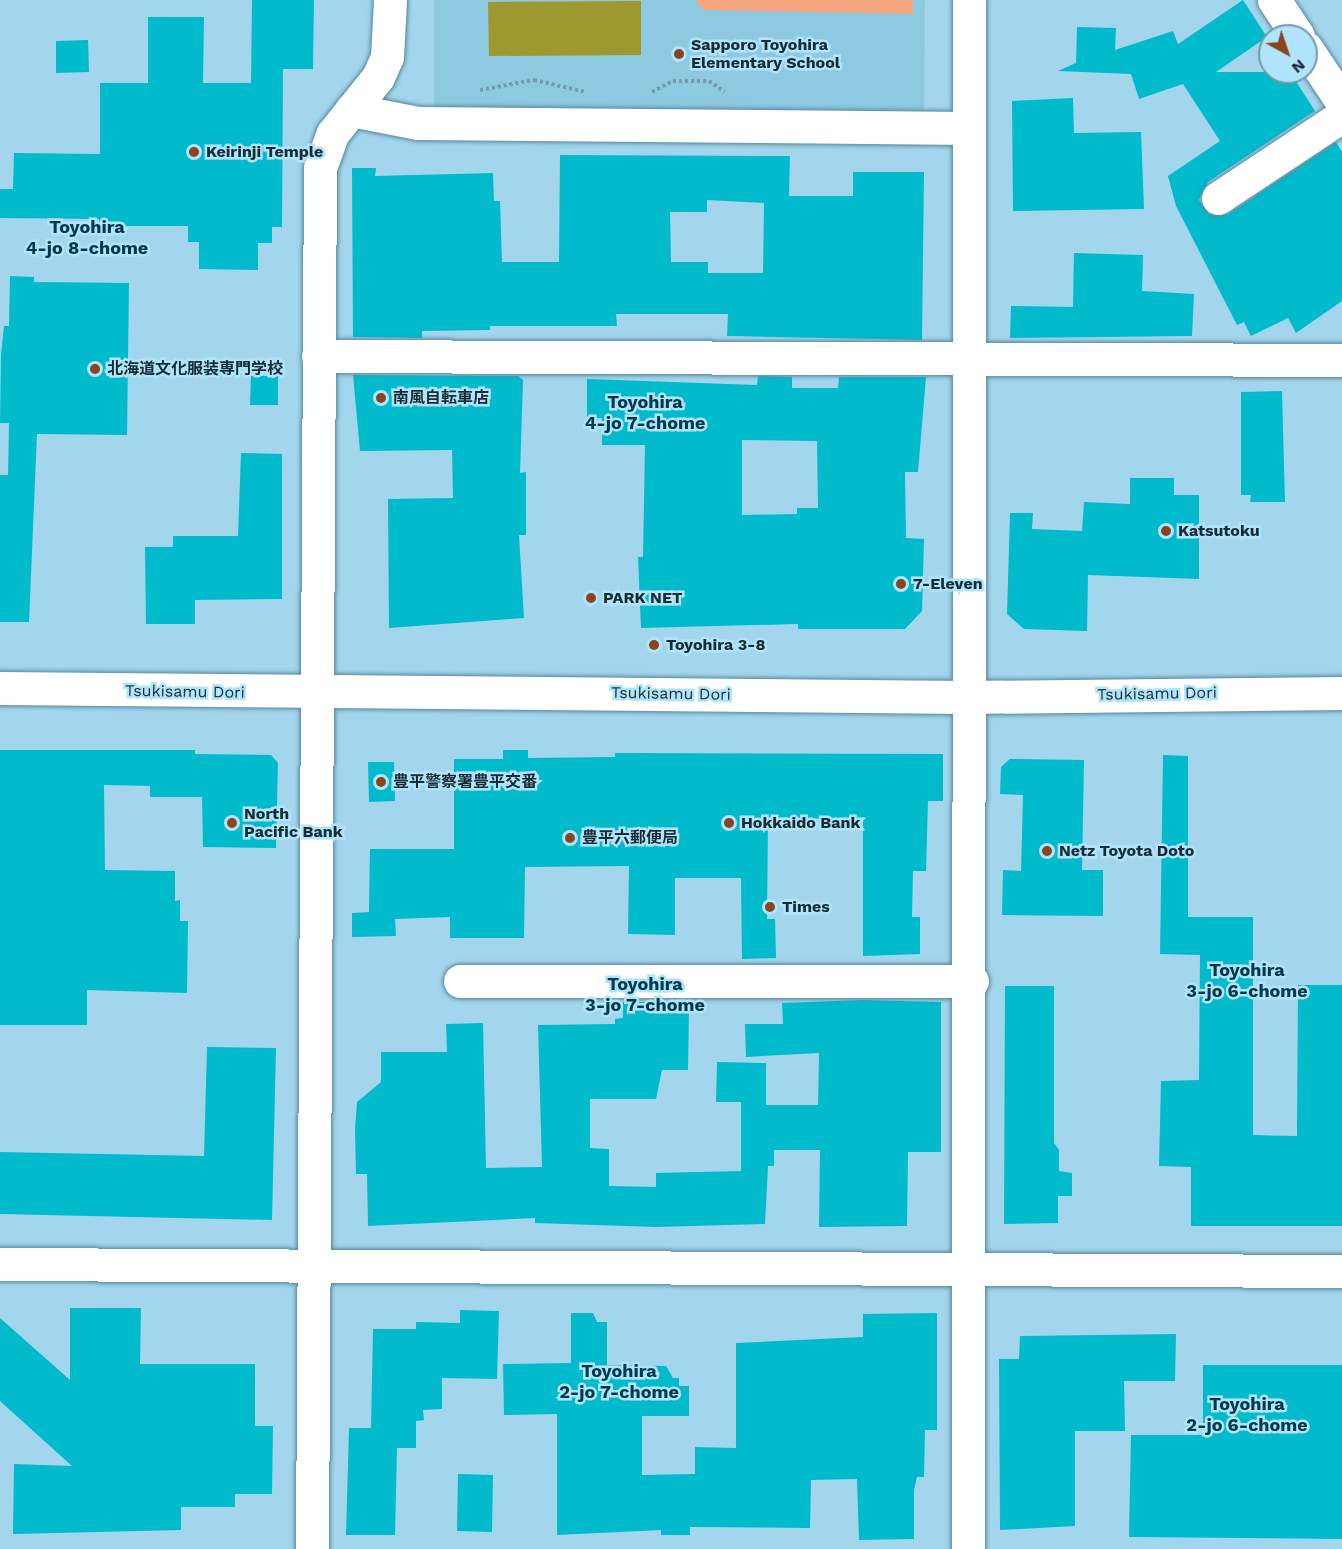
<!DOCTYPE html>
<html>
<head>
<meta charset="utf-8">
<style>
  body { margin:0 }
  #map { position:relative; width:1342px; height:1549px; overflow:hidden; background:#a3d6ed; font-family:"Work Sans","Noto Sans JP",sans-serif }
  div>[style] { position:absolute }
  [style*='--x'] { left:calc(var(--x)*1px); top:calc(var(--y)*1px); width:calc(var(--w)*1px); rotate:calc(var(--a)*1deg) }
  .built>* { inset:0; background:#8ec9e2 }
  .green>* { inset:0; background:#f6a67e }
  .water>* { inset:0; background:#9d9830 }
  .building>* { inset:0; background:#01bacc }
  .path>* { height:4px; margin-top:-2px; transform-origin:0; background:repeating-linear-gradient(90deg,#739bad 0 3px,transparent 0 6px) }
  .roads { filter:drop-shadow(0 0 2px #57889d) drop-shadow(0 0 2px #57889d) }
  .minor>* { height:33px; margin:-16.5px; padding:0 16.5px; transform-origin:16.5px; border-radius:16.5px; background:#fff }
  .highway>* { height:33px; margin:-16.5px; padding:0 16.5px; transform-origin:16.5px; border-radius:16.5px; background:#fff }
  .dots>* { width:16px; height:16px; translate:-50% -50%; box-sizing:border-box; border:3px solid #b0e4fa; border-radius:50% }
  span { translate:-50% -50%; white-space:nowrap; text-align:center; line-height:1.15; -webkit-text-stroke:5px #b0e4fa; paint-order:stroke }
  .poi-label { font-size:16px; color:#182c34; font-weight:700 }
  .left { translate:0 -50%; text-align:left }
  .street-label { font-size:16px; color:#182c34 }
  .neighbourhood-label { font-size:18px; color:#023a4c; font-weight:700 }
  .north { position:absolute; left:1258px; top:24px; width:60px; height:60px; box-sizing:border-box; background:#b0e4fa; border:2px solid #739aab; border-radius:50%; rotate:140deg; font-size:16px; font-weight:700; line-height:24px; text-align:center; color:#182c34 }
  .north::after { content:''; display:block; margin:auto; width:21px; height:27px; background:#8a441e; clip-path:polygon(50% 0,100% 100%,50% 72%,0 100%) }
</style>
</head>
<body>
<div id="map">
  <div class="built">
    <div style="clip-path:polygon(434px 0,925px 0,924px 117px,434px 108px)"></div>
  </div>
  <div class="green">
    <div style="clip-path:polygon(695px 0,913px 0,913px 14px,704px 10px)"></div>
  </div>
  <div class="water">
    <div style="clip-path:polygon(641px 1px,641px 55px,489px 56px,488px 2px)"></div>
  </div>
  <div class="building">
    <div style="clip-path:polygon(252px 0,314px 0,313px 69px,283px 69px,282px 227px,272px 227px,272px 243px,258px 243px,258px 270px,199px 269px,199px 242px,188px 242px,188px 226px,99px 226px,99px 219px,0 218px,0 189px,13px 189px,14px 153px,100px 154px,100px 83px,148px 83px,148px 17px,204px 17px,203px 83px,251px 83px)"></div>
    <div style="clip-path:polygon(1243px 0,1267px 37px,1216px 72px,1290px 72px,1315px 111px,1208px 182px,1199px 200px,1209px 214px,1228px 214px,1336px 142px,1342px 152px,1342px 301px,1296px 333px,1288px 318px,1251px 336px,1244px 322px,1237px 325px,1176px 206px,1168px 176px,1220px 141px,1183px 84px,1139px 99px,1131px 74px,1058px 71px,1076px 63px,1077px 27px,1116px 28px,1115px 50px,1173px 31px,1178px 44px)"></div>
    <div style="clip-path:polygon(88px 40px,89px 72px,56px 73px,56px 41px)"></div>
    <div style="clip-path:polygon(1073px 98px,1074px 133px,1141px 132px,1144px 209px,1013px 211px,1012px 101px)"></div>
    <div style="clip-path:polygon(evenodd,560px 155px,790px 156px,789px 196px,853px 196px,853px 172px,924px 172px,922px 340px,727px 336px,728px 314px,616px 314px,617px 326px,490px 326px,490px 330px,422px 331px,422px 338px,353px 337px,352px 168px,376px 168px,375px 176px,493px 173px,494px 201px,500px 201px,502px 262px,559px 262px,560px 155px,707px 200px,764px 203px,763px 273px,708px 273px,708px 262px,671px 262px,670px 212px,707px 212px,707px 200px)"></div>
    <div style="clip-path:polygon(1074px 253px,1143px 255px,1142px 291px,1194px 294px,1192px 336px,1010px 338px,1011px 306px,1073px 307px)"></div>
    <div style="clip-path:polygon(10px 276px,34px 277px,34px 282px,129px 283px,127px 435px,37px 434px,29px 622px,0 622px,0 475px,8px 475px,9px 423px,0 423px,1px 355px,4px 326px,9px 326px)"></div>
    <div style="clip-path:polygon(353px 375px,518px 376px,523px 380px,520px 473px,526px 472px,526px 535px,519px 535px,524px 618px,389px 628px,388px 499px,453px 498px,452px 450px,360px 451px)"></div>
    <div style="clip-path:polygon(251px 376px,278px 376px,278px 405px,250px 405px)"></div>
    <div style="clip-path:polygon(evenodd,758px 376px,792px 377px,792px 388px,838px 388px,839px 377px,926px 377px,918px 472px,905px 472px,906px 538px,924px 539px,922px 611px,905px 629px,798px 629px,798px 624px,641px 628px,638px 557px,643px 557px,645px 445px,602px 445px,602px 418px,587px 418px,587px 379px,757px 385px,758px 376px,742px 440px,817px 441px,818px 508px,797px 508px,797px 514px,742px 515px,742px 440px)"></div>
    <div style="clip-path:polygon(1282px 391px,1285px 502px,1250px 502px,1251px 495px,1241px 495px,1241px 392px)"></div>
    <div style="clip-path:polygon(241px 453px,282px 454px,282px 599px,195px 600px,195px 624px,146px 624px,145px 547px,173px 547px,173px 536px,238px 536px)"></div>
    <div style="clip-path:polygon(1130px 478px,1174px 478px,1174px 495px,1199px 495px,1199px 579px,1088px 575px,1087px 631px,1024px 629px,1007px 614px,1010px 513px,1033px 513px,1032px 529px,1082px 531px,1084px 502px,1130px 504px)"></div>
    <div style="clip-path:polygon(0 750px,195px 750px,195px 754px,271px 755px,278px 763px,276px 848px,203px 847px,202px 797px,150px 797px,150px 786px,104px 785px,105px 870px,175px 871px,175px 901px,180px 900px,180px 921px,188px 921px,187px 993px,87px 990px,87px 1025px,0 1025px)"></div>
    <div style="clip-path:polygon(503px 750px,528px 750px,528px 758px,615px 757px,615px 753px,943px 754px,943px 801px,928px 801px,926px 871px,913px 871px,912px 917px,920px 917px,920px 954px,863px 956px,863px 819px,768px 818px,767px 919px,775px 919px,776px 958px,742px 959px,741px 878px,675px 878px,675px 935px,628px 934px,629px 866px,525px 867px,524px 938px,450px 938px,450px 917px,395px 919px,396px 936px,352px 937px,352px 913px,369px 912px,370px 849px,454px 849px,454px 759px,503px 759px)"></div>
    <div style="clip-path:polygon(1163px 755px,1188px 756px,1188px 917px,1253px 917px,1253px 1135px,1297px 1136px,1298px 985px,1342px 985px,1342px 1226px,1191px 1226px,1191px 1167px,1159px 1166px,1161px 1081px,1199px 1080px,1200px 955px,1160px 954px)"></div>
    <div style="clip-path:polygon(1010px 759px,1084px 760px,1082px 870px,1103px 870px,1103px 916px,1002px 915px,1003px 870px,1021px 871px,1023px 795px,1000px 794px,1001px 767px)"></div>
    <div style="clip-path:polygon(368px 762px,394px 762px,395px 801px,369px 802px)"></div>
    <div style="clip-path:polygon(1005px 986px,1054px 986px,1054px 1143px,1059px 1150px,1059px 1171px,1072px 1173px,1072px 1196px,1058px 1196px,1058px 1223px,1004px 1224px)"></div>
    <div style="clip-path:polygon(863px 1000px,941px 1002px,941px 1152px,908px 1152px,907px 1226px,819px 1227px,820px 1150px,774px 1150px,774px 1166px,768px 1166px,765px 1224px,656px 1227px,535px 1223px,535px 1218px,368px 1226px,367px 1174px,356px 1174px,355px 1129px,357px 1102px,381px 1082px,381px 1052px,447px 1052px,446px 1024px,483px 1023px,486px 1168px,542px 1167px,538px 1025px,615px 1024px,615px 1019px,623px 1018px,623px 1002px,662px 1002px,662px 1009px,689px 1009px,688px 1070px,662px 1070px,656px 1099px,590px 1099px,590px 1148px,609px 1149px,609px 1186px,656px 1187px,656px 1173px,741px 1171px,741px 1102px,716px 1102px,717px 1062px,766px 1063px,766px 1105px,818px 1105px,819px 1053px,746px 1057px,745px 1024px,783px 1024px,782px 1003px)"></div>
    <div style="clip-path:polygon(207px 1047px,276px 1048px,272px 1220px,0 1214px,0 1152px,204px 1156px)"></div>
    <div style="clip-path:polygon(70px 1308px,141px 1308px,140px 1364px,255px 1364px,255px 1426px,273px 1426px,272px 1494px,235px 1494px,235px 1507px,181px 1507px,181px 1530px,13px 1534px,14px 1464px,72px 1466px,0 1401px,0 1318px,70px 1380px)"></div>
    <div style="clip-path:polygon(460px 1310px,499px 1311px,497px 1379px,442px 1378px,442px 1409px,423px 1410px,424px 1420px,416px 1421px,416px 1448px,397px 1448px,395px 1535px,346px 1535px,349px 1428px,371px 1428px,373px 1329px,416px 1329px,416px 1322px,460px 1323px)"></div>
    <div style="clip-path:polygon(571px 1313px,593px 1313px,597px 1322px,607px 1322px,607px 1365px,666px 1366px,673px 1378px,679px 1378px,679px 1386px,689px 1386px,689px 1416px,642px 1416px,642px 1475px,695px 1474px,695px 1447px,736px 1448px,736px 1343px,863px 1337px,863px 1314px,937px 1313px,937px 1430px,925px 1430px,924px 1477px,917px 1477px,914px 1490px,914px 1539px,859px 1540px,857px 1479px,811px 1480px,810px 1528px,690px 1527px,690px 1535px,661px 1535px,661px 1530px,557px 1535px,557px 1414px,504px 1415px,503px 1364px,571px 1363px)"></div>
    <div style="clip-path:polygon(1176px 1334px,1175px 1381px,1124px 1381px,1125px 1431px,1075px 1431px,1075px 1526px,1000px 1530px,999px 1359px,1019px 1359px,1020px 1336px)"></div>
    <div style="clip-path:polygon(1203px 1365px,1342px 1365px,1342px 1539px,1129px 1537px,1131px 1435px,1203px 1435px)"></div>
    <div style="clip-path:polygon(458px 1474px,493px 1475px,492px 1532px,457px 1531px)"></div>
  </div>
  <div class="path">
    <div style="--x:480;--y:90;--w:55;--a:-10.5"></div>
    <div style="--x:534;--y:80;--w:53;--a:13"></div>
    <div style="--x:652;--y:92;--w:24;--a:-28"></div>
    <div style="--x:673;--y:81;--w:36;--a:0"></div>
    <div style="--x:709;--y:81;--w:19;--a:35"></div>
  </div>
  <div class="roads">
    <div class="minor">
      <div style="--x:1274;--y:0;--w:43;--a:56.3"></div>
      <div style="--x:1306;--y:48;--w:65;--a:56.3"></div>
      <div style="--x:351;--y:110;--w:68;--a:11"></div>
      <div style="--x:418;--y:123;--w:551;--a:0.52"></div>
      <div style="--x:1218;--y:198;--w:149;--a:-33.5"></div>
      <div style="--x:318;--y:356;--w:1024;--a:0.22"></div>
      <div style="--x:460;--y:981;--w:512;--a:0"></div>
      <div style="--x:0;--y:1264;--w:1342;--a:0.3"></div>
      <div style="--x:312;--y:1549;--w:1381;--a:-89.67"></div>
      <div style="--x:320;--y:168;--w:37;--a:-70"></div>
      <div style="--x:333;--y:133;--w:72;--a:-51.2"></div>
      <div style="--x:378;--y:77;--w:22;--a:-66"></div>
      <div style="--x:387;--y:57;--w:57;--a:-87"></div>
      <div style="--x:968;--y:1549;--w:1549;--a:-89.96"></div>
    </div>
    <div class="highway">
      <div style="--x:0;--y:688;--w:968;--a:0.53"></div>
      <div style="--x:968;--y:697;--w:374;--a:-0.6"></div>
    </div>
  </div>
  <div class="dots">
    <div style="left:679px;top:54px;background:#8a441e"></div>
    <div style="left:194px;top:152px;background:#8a441e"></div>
    <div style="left:95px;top:369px;background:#8a441e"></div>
    <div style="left:381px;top:398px;background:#8a441e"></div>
    <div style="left:1166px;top:531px;background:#8a441e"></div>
    <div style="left:901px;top:584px;background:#8a441e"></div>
    <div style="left:591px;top:598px;background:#8a441e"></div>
    <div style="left:654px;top:645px;background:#8a441e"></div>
    <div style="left:381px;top:782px;background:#8a441e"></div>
    <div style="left:232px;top:823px;background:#8a441e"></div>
    <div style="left:729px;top:823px;background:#8a441e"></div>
    <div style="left:570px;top:838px;background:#8a441e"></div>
    <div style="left:1047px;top:851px;background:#8a441e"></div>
    <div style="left:770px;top:907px;background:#8a441e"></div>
  </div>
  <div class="poi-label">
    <span class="left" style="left:691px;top:54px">Sapporo Toyohira<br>Elementary School</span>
    <span class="left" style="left:206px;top:152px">Keirinji Temple</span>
    <span class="left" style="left:107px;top:369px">北海道文化服装専門学校</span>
    <span class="left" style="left:393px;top:398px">南風自転車店</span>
    <span class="left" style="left:1178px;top:531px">Katsutoku</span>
    <span class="left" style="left:913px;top:584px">7-Eleven</span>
    <span class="left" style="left:603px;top:598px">PARK NET</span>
    <span class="left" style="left:666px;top:645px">Toyohira 3-8</span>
    <span class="left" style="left:393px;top:782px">豊平警察署豊平交番</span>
    <span class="left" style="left:244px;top:823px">North<br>Pacific Bank</span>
    <span class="left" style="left:741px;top:823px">Hokkaido Bank</span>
    <span class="left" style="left:582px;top:838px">豊平六郵便局</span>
    <span class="left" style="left:1059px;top:851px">Netz Toyota Doto</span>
    <span class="left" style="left:782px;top:907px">Times</span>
  </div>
  <div class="street-label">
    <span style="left:185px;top:692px;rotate:1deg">Tsukisamu Dori</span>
    <span style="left:671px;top:694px;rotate:1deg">Tsukisamu Dori</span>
    <span style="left:1157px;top:694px;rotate:-1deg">Tsukisamu Dori</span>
  </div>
  <div class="neighbourhood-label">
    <span style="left:87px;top:238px">Toyohira<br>4-jo 8-chome</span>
    <span style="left:645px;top:413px">Toyohira<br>4-jo 7-chome</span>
    <span style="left:1247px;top:981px">Toyohira<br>3-jo 6-chome</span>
    <span style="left:645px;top:995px">Toyohira<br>3-jo 7-chome</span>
    <span style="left:619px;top:1382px">Toyohira<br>2-jo 7-chome</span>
    <span style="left:1247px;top:1415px">Toyohira<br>2-jo 6-chome</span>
  </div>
  <div class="north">N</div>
</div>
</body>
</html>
